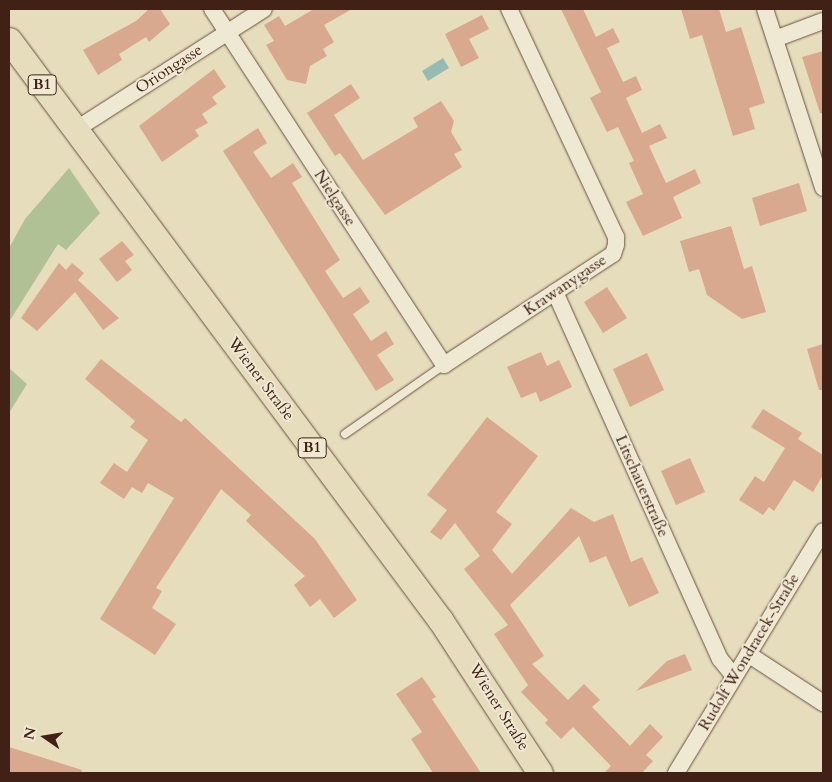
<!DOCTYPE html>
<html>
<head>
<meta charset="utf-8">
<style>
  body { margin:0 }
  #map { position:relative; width:832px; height:782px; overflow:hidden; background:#e6ddbd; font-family:Cardo,serif }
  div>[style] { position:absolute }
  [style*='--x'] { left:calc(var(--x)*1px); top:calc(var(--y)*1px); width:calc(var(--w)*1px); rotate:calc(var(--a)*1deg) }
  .green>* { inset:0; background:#b0c295 }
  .water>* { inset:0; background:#96bbb5 }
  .building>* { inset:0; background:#d8a98e }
  .roads { filter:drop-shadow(0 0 1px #6a503f) drop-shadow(0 0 1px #6a503f) }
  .service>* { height:8px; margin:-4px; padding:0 4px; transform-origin:4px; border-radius:4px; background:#efe9d4 }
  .minor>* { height:16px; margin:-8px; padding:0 8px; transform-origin:8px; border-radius:8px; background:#efe9d4 }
  .primary>* { height:25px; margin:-12.5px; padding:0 12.5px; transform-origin:12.5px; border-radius:12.5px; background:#e6ddbd }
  span { translate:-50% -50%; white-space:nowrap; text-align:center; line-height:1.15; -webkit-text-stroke:4px #efe9d4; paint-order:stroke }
  .shield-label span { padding:1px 4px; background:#efe9d4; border:1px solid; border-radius:4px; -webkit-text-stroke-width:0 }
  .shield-label { font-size:15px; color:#412115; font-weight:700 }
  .street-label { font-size:16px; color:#412115 }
  .frame { position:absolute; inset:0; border:10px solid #412115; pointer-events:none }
  .north { position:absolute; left:20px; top:712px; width:50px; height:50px; -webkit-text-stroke:4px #efe9d4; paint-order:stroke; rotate:283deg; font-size:14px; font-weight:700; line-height:20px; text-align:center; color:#412115 }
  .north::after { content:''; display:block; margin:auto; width:18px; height:22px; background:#412115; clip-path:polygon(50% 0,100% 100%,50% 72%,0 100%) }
</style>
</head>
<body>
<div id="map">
  <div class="green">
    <div style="clip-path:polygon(69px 168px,100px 213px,66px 250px,58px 244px,9px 322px,9px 248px,25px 219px)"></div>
    <div style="clip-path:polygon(9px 368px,27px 384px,9px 413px)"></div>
  </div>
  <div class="water">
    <div style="clip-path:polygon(443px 58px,449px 68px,428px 81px,422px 71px)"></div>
  </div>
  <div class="building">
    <div style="clip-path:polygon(149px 9px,160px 9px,170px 24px,149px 42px,146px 37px,119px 54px,122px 60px,98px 75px,83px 50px,136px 21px)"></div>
    <div style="clip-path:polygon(314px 9px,352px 9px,324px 25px,334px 42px,323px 49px,327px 56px,310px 66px,306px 84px,287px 80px,266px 45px,274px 41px,264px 25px,279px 16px,285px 26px)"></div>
    <div style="clip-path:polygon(561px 9px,583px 9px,596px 37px,613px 28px,620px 42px,607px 48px,623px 82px,636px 76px,642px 90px,626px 98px,642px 133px,660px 124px,667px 138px,649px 146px,666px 183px,695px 169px,701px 183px,673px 197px,682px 218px,643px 236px,626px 202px,643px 194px,629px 163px,634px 161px,618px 127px,607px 132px,590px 98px,601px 92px)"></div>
    <div style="clip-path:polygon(681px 9px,719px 9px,726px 32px,741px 27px,765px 103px,749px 108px,755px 129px,733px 136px,702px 35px,690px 39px)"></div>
    <div style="clip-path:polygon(482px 15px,489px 29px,469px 39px,479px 58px,461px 67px,445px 34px)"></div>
    <div style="clip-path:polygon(823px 51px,823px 113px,820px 113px,802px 57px)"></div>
    <div style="clip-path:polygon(214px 69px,226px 87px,212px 97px,217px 104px,202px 114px,208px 123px,195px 130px,199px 136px,162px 162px,139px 126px)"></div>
    <div style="clip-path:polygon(351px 84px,360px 98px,334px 115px,363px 160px,418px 127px,413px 118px,441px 101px,454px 121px,451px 132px,462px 150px,454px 154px,462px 167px,385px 215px,340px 153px,335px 156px,307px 113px)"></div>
    <div style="clip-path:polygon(258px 128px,267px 143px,253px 152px,271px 178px,293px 163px,302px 177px,292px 183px,340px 260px,325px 271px,343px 298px,360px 287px,370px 302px,353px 314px,371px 341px,386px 331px,394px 344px,377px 355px,394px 380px,376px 391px,223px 151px)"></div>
    <div style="clip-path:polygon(799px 183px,807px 211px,760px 226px,752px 198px)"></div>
    <div style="clip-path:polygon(731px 226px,744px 269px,752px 266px,766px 312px,742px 319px,707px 295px,699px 269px,689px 272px,680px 241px)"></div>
    <div style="clip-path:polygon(122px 241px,134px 255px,125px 261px,132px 270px,117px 282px,99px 259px)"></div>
    <div style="clip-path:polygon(59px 263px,66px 270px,72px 263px,84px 273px,78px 280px,119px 318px,103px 330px,75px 292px,37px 331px,21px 318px)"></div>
    <div style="clip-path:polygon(607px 287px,627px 318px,603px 333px,584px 302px)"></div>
    <div style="clip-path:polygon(823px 344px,823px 390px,819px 390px,807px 349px)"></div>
    <div style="clip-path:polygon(541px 352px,547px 366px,559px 360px,572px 387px,540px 402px,536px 392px,521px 398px,507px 367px)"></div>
    <div style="clip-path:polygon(647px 353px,664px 390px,630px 407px,613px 369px)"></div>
    <div style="clip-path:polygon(101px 359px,181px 422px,185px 418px,315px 539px,357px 600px,334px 618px,320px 599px,310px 607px,294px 585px,305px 576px,246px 521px,251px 515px,221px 489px,156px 588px,162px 591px,152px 608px,176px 624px,155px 655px,100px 619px,174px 498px,148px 483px,142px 493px,132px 487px,124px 499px,100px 483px,114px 463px,127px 472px,148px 440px,130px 427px,135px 421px,85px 379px)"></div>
    <div style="clip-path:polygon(763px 409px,802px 433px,798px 439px,823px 455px,823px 475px,813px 492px,794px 480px,774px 511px,769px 507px,763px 515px,739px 500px,755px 476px,764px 482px,785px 448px,751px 427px)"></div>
    <div style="clip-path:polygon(487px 417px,538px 456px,496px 512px,512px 524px,492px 550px,512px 574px,571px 508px,594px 522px,613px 514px,631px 562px,642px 557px,659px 593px,629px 607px,606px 556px,590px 563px,579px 536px,510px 605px,544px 656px,532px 664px,568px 700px,584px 684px,600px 700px,592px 707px,630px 746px,650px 724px,663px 737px,646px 755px,653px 761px,642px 773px,604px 773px,611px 766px,573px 727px,561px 739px,545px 723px,548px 720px,521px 692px,528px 685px,494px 634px,508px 625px,464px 569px,480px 556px,455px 523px,441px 540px,430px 532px,447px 510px,427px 495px)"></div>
    <div style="clip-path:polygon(690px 458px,705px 492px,676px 505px,661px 471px)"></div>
    <div style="clip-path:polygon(685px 654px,692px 670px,636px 691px,667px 661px)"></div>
    <div style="clip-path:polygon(422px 677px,436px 697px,432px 699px,481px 773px,433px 773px,411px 739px,422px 732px,396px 694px)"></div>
    <div style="clip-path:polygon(9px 747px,82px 770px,81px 773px,9px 773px)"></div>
  </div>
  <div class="roads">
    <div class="service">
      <div style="--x:345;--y:434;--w:121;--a:-34.9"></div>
    </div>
    <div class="minor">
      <div style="--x:212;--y:9;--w:425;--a:56.9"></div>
      <div style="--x:444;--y:365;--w:202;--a:-33.3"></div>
      <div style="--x:613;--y:254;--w:9;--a:-72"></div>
      <div style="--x:616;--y:245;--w:8;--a:-90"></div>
      <div style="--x:616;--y:237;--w:252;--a:-115.1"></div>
      <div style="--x:765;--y:9;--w:188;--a:72"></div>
      <div style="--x:775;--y:39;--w:51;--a:-20.6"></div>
      <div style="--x:75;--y:130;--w:224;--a:-32.6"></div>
      <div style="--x:555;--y:292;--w:402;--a:65.8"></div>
      <div style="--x:720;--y:659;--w:22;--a:51"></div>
      <div style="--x:748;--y:654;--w:90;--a:33.2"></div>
      <div style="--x:676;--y:773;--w:283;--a:-58.7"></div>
    </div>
    <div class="primary">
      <div style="--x:9;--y:40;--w:724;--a:53.37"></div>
      <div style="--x:441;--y:621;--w:181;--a:56.9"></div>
    </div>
  </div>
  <div class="shield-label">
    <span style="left:42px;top:85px">B1</span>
    <span style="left:312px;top:448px">B1</span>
  </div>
  <div class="street-label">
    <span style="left:169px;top:69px;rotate:-33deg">Oriongasse</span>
    <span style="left:335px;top:198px;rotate:57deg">Nielgasse</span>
    <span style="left:565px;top:285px;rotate:-34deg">Krawanygasse</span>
    <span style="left:261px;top:379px;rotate:53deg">Wiener Straße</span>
    <span style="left:642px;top:486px;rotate:66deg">Litschauerstraße</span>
    <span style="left:749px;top:652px;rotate:-59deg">Rudolf Wondracek-Straße</span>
    <span style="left:499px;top:707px;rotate:58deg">Wiener Straße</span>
  </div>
  <div class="frame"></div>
  <div class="north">N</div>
</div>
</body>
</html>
